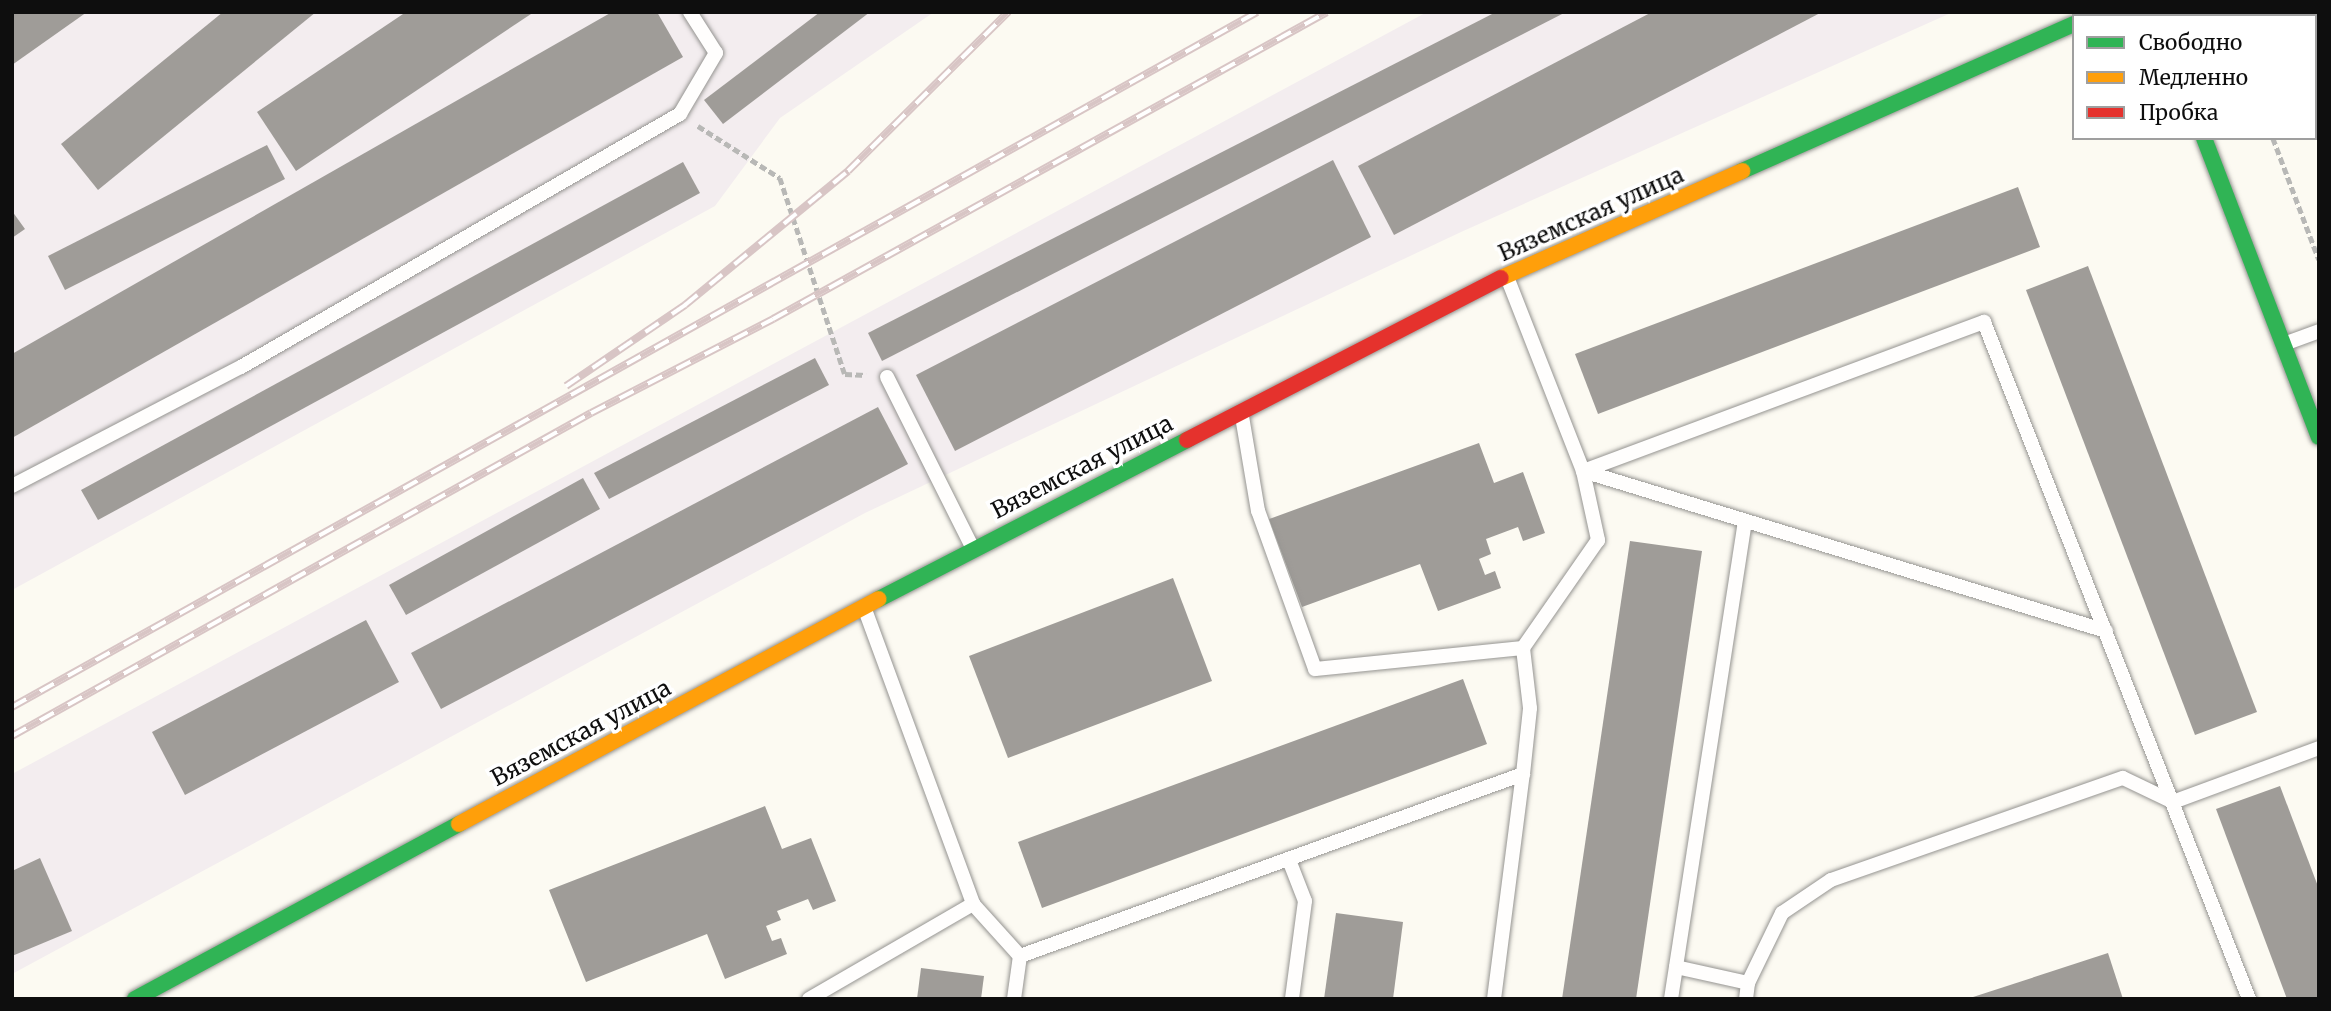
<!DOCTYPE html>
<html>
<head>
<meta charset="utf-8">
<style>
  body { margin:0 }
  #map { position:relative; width:2331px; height:1011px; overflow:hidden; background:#fcfaf2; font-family:Merriweather,serif }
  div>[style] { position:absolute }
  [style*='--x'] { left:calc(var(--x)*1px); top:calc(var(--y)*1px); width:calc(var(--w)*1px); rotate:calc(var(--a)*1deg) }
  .industrial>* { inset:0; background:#f3edef }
  .building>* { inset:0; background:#9f9c98 }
  .path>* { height:4.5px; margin-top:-2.25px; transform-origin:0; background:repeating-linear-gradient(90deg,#b8b8b6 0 7px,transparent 0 10.5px) }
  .roads { filter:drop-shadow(0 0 2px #959491) drop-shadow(0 0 2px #959491) }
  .lane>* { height:14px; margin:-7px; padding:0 7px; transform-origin:7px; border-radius:7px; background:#fffefd }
  .fast>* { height:16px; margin:-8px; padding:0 8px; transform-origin:8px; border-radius:8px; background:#30b455 }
  .slow>* { height:16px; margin:-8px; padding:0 8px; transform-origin:8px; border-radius:8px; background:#ff9f0a }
  .jam>* { height:16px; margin:-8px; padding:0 8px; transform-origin:8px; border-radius:8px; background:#e5322d }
  .rail>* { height:8px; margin-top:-4px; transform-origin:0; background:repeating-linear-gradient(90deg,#fff 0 16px,#d8c5c5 0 32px); box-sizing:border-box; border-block:2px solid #d8c5c5 }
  span { translate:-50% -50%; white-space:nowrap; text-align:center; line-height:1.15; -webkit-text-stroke:7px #fff; paint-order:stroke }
  .street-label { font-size:23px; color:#0e0e0e }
  .frame { position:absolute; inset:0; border:14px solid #0e0e0e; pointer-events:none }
  .legend { position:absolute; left:2072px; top:14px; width:245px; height:126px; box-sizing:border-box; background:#fff; border:2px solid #9f9f9f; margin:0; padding:9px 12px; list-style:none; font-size:21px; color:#0e0e0e }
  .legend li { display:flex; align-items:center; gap:14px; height:35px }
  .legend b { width:35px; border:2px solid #9f9f9f }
</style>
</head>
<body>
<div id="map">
  <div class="industrial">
    <div style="clip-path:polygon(12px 12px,934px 12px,780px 118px,715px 206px,12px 590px)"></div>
    <div style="clip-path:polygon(1427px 12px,1953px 12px,1461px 232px,865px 513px,12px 974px,12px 774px)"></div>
  </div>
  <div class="building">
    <div style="clip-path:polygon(12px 12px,87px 12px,12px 65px)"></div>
    <div style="clip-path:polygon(223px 12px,316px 12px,98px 190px,61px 144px)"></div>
    <div style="clip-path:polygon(406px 12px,534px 12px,296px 171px,257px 112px)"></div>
    <div style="clip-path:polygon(612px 12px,657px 12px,683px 57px,12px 438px,12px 354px)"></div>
    <div style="clip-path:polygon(820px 12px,870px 12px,723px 124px,704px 100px)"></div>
    <div style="clip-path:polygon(1496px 12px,1566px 12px,882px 361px,868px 333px)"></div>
    <div style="clip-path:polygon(1652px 12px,1822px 12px,1394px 235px,1358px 166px)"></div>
    <div style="clip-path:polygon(2319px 87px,2319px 134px,2315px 88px)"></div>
    <div style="clip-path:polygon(267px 145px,285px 179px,65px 290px,48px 256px)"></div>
    <div style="clip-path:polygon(1333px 160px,1371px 237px,955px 451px,916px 375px)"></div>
    <div style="clip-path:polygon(683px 162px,700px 193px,98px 520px,81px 490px)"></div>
    <div style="clip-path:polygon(2018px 187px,2040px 247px,1598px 414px,1575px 354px)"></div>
    <div style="clip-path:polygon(12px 211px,25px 229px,12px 238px)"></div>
    <div style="clip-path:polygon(2088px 266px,2257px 712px,2195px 735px,2026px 290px)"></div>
    <div style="clip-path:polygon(815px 358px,829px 385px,609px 499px,594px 473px)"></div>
    <div style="clip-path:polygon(878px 407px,908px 464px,441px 709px,411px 653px)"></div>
    <div style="clip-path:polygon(1479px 443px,1494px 483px,1523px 472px,1545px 533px,1523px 541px,1518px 527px,1486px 539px,1491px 554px,1479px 559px,1485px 575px,1495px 571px,1501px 588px,1438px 611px,1420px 564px,1302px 607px,1269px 519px)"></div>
    <div style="clip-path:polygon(583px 478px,600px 509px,406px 615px,389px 585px)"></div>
    <div style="clip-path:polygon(1630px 541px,1702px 551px,1636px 999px,1562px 999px)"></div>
    <div style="clip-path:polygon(1173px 578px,1212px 681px,1008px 758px,969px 656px)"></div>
    <div style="clip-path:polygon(366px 620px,399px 682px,185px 795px,152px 732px)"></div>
    <div style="clip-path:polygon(1463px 679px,1487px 744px,1042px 908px,1018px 842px)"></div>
    <div style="clip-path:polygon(2280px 786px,2319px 889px,2319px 999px,2287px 999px,2216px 809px)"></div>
    <div style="clip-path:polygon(765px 806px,782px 849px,811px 838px,836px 901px,813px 910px,808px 899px,777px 911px,781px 920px,766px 926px,772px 941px,781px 938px,787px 954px,725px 979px,707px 934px,586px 982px,549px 890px)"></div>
    <div style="clip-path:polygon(40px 858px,72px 931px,12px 956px,12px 871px)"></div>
    <div style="clip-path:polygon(1336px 913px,1403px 922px,1393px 999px,1324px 999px)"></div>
    <div style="clip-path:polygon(2108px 953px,2123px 999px,1970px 999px,1970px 998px)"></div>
    <div style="clip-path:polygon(921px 968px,984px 976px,981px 999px,917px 999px)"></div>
  </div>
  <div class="path">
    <div style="--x:698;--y:126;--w:97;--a:32.4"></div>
    <div style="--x:780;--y:178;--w:206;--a:71.7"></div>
    <div style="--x:845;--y:374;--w:21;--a:3"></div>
    <div style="--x:2273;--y:138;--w:130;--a:69.3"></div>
  </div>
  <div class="roads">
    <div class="lane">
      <div style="--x:1507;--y:277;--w:208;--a:68.6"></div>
      <div style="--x:1583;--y:471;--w:71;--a:77.7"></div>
      <div style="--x:1598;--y:540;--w:131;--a:124.8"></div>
      <div style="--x:2284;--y:344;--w:37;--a:-20"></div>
      <div style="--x:887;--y:377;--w:190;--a:63.4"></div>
      <div style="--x:1583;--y:471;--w:428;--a:-20.4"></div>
      <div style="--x:1984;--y:322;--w:727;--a:68.62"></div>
      <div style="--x:1583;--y:471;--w:547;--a:17.01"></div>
      <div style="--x:12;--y:486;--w:258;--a:-27.5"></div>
      <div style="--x:241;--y:367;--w:507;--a:-29.96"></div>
      <div style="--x:680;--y:114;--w:71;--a:-59.5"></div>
      <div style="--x:716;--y:53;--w:49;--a:-122.4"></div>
      <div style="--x:864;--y:607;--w:316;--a:69.8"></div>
      <div style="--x:1289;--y:860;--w:44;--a:68.7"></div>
      <div style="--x:1305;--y:901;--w:99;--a:97.6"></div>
      <div style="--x:1676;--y:967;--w:74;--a:12.5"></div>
      <div style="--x:1748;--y:983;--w:16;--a:97"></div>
      <div style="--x:1748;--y:983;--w:78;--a:-64.1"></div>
      <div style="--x:1782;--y:913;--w:59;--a:-34"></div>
      <div style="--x:1831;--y:880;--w:309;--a:-19.3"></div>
      <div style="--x:2123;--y:778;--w:55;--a:25.6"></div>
      <div style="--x:2173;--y:802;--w:156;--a:-20.3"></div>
      <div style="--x:809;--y:999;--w:190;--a:-30.1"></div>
      <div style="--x:973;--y:904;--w:70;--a:47.9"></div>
      <div style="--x:1020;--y:956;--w:535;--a:-19.89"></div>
      <div style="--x:1523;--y:774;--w:66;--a:-83.9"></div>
      <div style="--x:1530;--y:708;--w:60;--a:-96.7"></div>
      <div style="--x:1523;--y:648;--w:209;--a:174.2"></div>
      <div style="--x:1315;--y:669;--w:168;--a:-109.8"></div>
      <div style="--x:1258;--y:511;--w:96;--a:-99.6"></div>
      <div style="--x:1014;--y:999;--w:43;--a:-82.1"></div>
      <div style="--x:1494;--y:999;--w:227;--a:-82.7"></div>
      <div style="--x:1671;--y:999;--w:483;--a:-81.2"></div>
    </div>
    <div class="fast">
      <div style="--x:2204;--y:138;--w:320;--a:69"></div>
      <div style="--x:1742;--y:171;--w:363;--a:-23.9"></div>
      <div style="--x:879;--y:599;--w:347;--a:-27.3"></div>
      <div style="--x:135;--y:999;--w:368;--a:-28.4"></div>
    </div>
    <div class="slow">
      <div style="--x:1501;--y:278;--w:264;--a:-23.9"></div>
      <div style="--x:459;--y:824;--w:476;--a:-28.2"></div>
    </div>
    <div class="jam">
      <div style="--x:2156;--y:12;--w:4;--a:76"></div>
      <div style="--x:1187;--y:440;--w:353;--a:-27.3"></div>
    </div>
  </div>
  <div class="rail">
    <div style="--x:566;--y:386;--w:144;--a:-34.2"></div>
    <div style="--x:685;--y:305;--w:211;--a:-39.4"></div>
    <div style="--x:848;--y:171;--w:226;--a:-44.8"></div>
    <div style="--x:12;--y:707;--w:1426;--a:-29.17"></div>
    <div style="--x:12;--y:736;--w:663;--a:-29.16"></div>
    <div style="--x:591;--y:413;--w:205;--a:-27.3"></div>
    <div style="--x:773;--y:319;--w:633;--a:-28.99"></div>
  </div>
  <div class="street-label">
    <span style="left:1591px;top:214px;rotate:-24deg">Вяземская улица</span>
    <span style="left:1082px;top:467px;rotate:-27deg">Вяземская улица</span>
    <span style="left:581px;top:733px;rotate:-28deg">Вяземская улица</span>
  </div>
  <div class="frame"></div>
  <ul class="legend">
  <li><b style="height:9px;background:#30b455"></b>Свободно</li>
  <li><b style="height:9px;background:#ff9f0a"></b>Медленно</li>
  <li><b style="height:9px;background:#e5322d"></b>Пробка</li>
  </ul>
</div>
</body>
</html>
